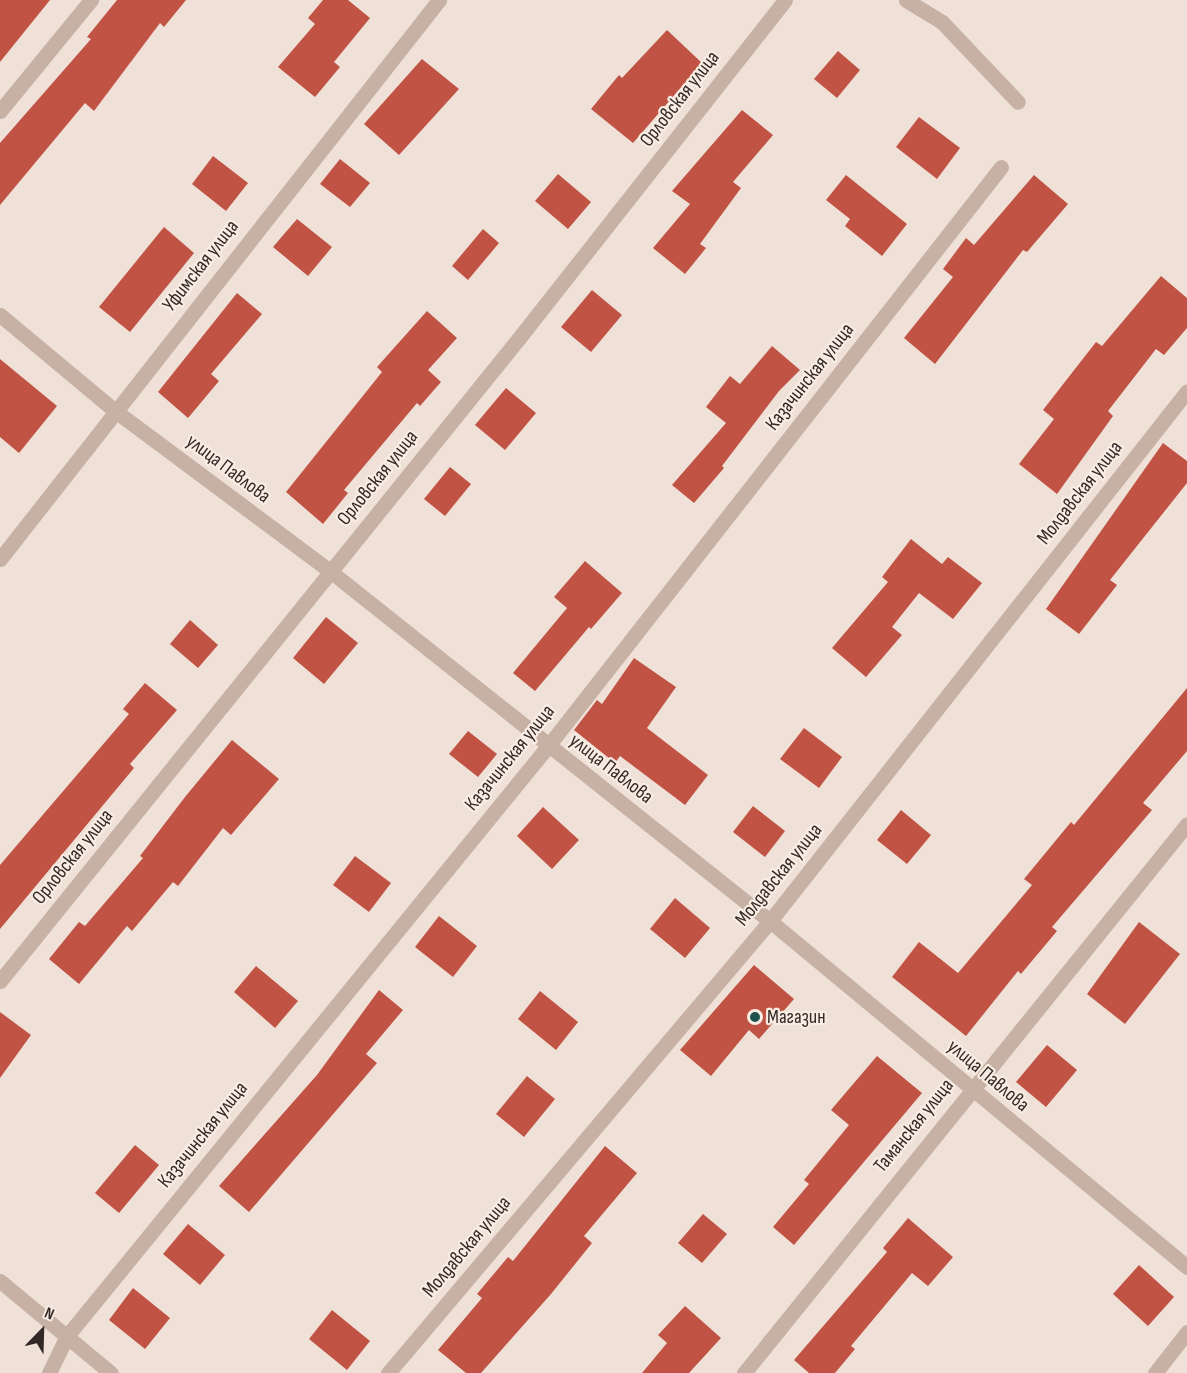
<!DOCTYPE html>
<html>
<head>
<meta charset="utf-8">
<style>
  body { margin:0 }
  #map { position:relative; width:1187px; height:1373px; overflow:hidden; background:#efe1d8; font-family:"Sofia Sans Condensed",sans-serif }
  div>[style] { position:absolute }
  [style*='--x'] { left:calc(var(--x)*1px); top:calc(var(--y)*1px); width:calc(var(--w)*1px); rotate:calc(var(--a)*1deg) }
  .building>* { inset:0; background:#c15344 }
  .street>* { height:15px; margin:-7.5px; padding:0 7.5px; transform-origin:7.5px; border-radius:7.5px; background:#c7b0a4 }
  .dots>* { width:16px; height:16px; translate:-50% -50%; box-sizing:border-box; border:3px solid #f8ece3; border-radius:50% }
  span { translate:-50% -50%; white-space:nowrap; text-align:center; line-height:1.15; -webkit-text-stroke:4.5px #f8ece3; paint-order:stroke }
  .street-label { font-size:20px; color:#322826 }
  .poi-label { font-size:20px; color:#322826 }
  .left { translate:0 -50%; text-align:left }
  .north { position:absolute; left:12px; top:1301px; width:60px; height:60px; -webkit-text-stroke:4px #f8ece3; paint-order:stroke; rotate:23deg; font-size:16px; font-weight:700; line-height:24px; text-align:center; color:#322826 }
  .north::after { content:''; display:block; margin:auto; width:21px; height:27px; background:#322826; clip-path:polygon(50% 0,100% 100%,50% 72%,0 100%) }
</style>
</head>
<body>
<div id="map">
  <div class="building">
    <div style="clip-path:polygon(0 0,50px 0,0 62px)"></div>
    <div style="clip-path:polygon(117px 0,186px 0,164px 27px,160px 23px,94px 111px,85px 103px,0 205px,0 143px,91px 39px,87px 37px)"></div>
    <div style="clip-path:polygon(323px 0,348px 0,370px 18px,334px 62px,340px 67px,315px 97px,278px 67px,315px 24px,308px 18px)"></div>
    <div style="clip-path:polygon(667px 30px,702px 63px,633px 143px,591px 109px,619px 75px,622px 78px)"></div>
    <div style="clip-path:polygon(838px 51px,860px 70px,837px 98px,814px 79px)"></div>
    <div style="clip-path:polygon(422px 59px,459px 89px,399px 155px,364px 124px)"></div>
    <div style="clip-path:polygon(742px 110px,773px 135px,733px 182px,741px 188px,700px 244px,706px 248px,685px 274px,653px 248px,690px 204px,672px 191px)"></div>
    <div style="clip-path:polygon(919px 117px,960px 148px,937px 179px,896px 147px)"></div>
    <div style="clip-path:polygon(213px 156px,248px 183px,226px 211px,192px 184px)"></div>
    <div style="clip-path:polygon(340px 159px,370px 183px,350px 207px,320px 184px)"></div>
    <div style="clip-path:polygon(558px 174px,591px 202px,568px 229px,535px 201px)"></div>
    <div style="clip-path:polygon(846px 175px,907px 224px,882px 256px,845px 226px,850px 219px,826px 200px)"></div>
    <div style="clip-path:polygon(1034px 175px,1068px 204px,1027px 252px,1023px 250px,935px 364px,904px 338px,953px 277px,943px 269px,966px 238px,974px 245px)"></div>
    <div style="clip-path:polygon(297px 219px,332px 247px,308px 276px,273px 247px)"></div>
    <div style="clip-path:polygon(164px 227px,194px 253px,130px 332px,99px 307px)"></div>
    <div style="clip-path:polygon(483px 229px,499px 243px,468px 280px,452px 266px)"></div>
    <div style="clip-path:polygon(1161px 276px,1187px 298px,1187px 328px,1164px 355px,1156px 349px,1108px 411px,1113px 416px,1057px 494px,1019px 464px,1054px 419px,1043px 410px,1096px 342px,1102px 346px)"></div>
    <div style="clip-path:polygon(592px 290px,622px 315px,591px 352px,561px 327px)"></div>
    <div style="clip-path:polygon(237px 293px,262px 314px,211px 374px,219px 381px,188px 418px,158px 392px)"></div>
    <div style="clip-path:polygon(427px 311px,457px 338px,428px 370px,441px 382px,420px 406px,417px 403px,344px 490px,348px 493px,323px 524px,286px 492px,382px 372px,377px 367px)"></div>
    <div style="clip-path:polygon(772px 346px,800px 370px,779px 391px,722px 466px,724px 468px,694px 503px,672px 485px,726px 423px,706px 407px,730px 376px,740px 384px)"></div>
    <div style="clip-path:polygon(0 359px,57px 406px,19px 453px,0 437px)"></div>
    <div style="clip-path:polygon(506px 388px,536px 413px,505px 450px,475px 425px)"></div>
    <div style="clip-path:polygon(1163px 443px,1187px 461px,1187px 483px,1110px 580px,1117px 585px,1079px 634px,1046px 609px)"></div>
    <div style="clip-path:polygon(450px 467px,471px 484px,445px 516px,424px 499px)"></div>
    <div style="clip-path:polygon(911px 539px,942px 564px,948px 557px,982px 583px,953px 619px,919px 593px,892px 627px,902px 635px,866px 677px,832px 648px,888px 582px,882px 577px)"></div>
    <div style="clip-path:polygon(585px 561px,622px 593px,591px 629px,589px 627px,535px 691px,513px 673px,567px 608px,554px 597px)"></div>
    <div style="clip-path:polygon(326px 617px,358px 643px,324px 684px,293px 658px)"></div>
    <div style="clip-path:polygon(190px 620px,218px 645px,198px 668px,170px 644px)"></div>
    <div style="clip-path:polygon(634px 658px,676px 687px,647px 728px,708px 775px,685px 805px,620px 756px,615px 763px,574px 730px,597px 700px,602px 704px)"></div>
    <div style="clip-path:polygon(145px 683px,177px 710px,130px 764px,134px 768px,0 929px,0 865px,129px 714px,123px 709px)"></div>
    <div style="clip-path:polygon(1187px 688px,1187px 751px,1143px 803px,1152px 810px,1052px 927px,1057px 931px,1021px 974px,1018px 971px,966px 1036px,892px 977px,919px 942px,958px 973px,1032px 885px,1024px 879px,1071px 822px,1074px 825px)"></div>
    <div style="clip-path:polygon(804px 728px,842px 757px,819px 788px,780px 759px)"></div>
    <div style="clip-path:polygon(468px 731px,497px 754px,478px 777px,449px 754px)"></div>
    <div style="clip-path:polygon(232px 740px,279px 779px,231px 835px,223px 828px,178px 886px,173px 882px,132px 931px,127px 926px,79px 984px,49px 959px,79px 922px,85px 926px,143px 858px,140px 856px,185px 797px)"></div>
    <div style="clip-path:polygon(753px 806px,785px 831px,765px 857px,733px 832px)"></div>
    <div style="clip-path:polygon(543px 807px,579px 840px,552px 869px,517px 836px)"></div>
    <div style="clip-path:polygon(901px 810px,931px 835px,907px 864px,877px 840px)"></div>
    <div style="clip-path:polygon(355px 856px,391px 883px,369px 912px,333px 885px)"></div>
    <div style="clip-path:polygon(675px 898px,710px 928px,685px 958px,650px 929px)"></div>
    <div style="clip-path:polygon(439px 916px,477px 946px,453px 977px,415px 947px)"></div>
    <div style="clip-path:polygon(1139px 922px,1180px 954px,1125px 1024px,1087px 994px)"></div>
    <div style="clip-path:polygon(754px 965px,794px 999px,759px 1039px,749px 1030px,711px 1076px,680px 1050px)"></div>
    <div style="clip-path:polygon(256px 966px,298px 1001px,275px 1028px,234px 992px)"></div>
    <div style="clip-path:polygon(379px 990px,403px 1010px,366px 1054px,377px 1063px,249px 1212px,219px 1186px,317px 1075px)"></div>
    <div style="clip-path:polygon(540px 991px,578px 1022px,556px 1050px,518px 1019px)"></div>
    <div style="clip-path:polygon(0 1012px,31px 1035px,0 1078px)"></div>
    <div style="clip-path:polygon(1047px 1045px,1077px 1070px,1046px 1107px,1016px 1082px)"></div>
    <div style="clip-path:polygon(877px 1056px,922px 1093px,794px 1245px,773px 1227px,809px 1184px,804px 1180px,849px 1125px,831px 1110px)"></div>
    <div style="clip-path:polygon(527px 1076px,555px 1099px,524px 1137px,496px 1114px)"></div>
    <div style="clip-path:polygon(135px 1145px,159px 1165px,119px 1213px,95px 1193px)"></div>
    <div style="clip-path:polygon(605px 1146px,637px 1173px,584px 1236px,592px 1243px,551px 1294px,481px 1373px,466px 1373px,438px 1350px,482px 1298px,477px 1294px,508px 1257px,513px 1261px)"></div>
    <div style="clip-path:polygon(703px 1214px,727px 1234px,702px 1263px,678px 1243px)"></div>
    <div style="clip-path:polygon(908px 1218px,953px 1257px,928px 1286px,912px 1273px,851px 1346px,855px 1349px,835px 1373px,809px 1373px,794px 1360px,887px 1252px,883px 1248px)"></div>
    <div style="clip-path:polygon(188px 1224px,225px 1255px,200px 1285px,163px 1254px)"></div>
    <div style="clip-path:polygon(1139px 1265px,1174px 1297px,1148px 1326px,1113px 1294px)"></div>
    <div style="clip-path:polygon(133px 1288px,170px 1318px,145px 1349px,109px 1320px)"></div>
    <div style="clip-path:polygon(685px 1306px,721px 1338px,689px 1373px,642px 1373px,667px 1343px,658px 1335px)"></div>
    <div style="clip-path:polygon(332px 1310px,370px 1341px,347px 1370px,309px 1339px)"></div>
  </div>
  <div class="street">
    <div style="--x:906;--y:0;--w:42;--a:31.4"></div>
    <div style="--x:942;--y:22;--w:110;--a:46.5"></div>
    <div style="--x:0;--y:111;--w:144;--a:-50.7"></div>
    <div style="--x:0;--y:315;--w:148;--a:39.8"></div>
    <div style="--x:114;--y:410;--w:269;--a:36.7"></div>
    <div style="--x:330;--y:571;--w:562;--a:38.5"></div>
    <div style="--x:770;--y:921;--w:542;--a:39.68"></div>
    <div style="--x:0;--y:559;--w:711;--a:-51.86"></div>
    <div style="--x:0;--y:981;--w:826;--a:-51.09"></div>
    <div style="--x:519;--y:338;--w:430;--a:-51.8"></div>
    <div style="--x:0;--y:1281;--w:144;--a:39.7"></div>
    <div style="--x:49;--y:1373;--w:41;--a:-64.1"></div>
    <div style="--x:67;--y:1336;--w:761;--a:-50.81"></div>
    <div style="--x:548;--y:746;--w:735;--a:-51.96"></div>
    <div style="--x:388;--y:1373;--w:592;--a:-49.8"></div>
    <div style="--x:770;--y:921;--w:674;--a:-51.8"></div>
    <div style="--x:744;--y:1373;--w:705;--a:-51.1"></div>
    <div style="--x:1155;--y:1373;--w:52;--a:-52"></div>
  </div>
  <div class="dots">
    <div style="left:755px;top:1017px;background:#1d524e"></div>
  </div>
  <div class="street-label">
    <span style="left:680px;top:99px;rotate:-52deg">Орловская улица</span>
    <span style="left:201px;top:266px;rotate:-52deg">Уфимская улица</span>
    <span style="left:810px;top:377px;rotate:-52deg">Казачинская улица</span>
    <span style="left:228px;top:469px;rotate:37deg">улица Павлова</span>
    <span style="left:378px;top:478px;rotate:-51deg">Орловская улица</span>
    <span style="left:1080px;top:493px;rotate:-52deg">Молдавская улица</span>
    <span style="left:510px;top:758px;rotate:-51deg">Казачинская улица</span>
    <span style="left:611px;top:769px;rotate:38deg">улица Павлова</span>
    <span style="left:73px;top:857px;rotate:-51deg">Орловская улица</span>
    <span style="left:779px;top:875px;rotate:-51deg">Молдавская улица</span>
    <span style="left:988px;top:1076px;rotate:40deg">улица Павлова</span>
    <span style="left:914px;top:1126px;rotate:-51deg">Таманская улица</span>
    <span style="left:203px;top:1135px;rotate:-51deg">Казачинская улица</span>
    <span style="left:467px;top:1247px;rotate:-50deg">Молдавская улица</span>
  </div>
  <div class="poi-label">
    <span class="left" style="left:767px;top:1017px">Магазин</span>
  </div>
  <div class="north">N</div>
</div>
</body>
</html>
